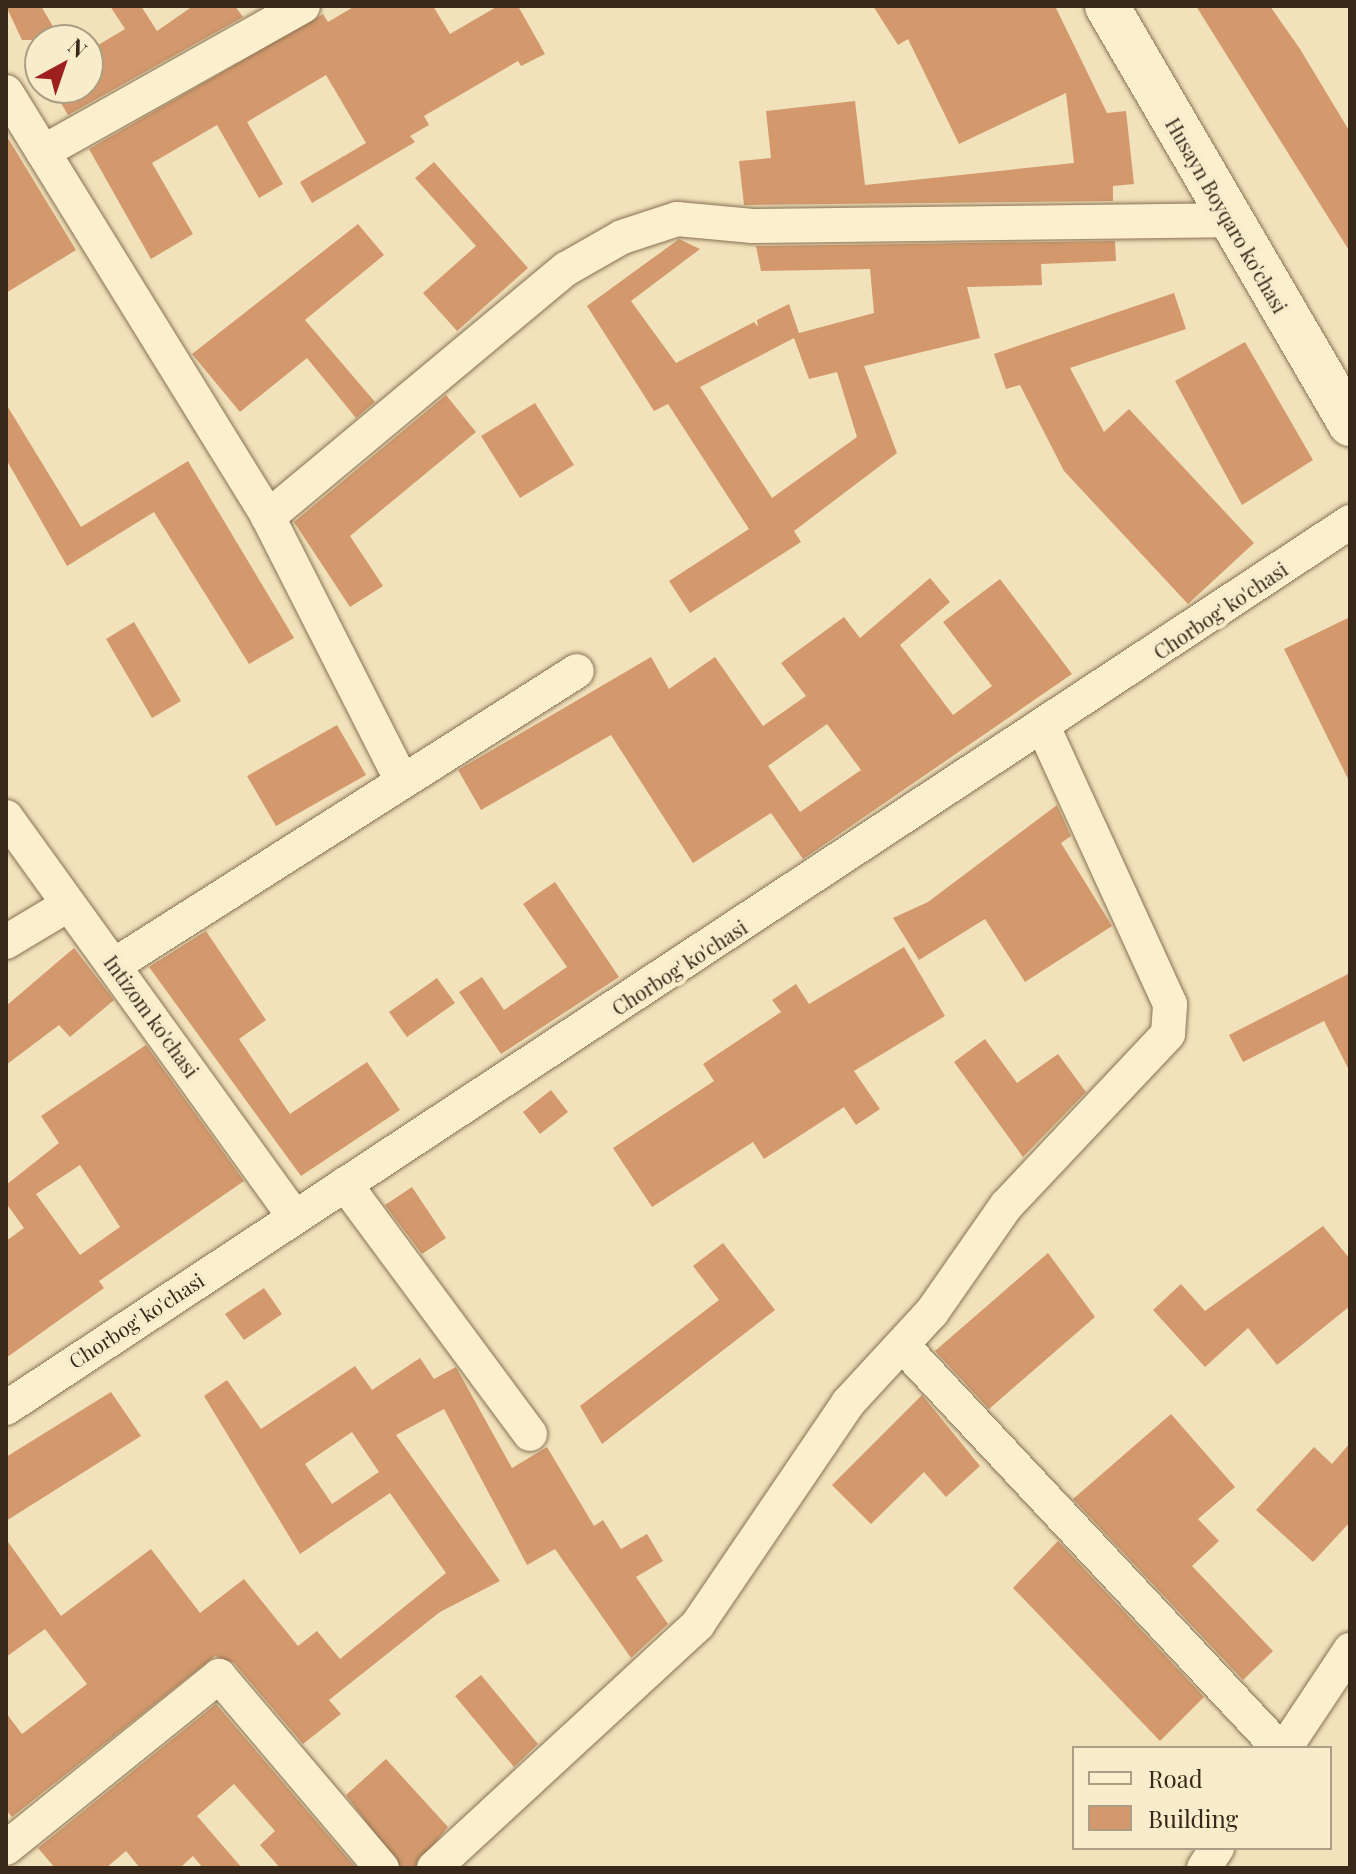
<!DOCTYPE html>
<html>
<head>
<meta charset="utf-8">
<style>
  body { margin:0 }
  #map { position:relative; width:1356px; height:1874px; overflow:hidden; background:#f1e2bb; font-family:"Playfair Display",serif }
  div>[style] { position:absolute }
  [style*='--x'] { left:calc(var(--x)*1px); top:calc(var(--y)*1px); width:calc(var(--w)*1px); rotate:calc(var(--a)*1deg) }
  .building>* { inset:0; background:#d3996d }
  .roads { filter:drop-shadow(0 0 2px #897153) drop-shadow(0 0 2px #897153) }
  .street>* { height:34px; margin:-17px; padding:0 17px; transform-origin:17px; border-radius:17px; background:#fcefce }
  .secondary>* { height:44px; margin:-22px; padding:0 22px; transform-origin:22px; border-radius:22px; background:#fcefce }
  span { translate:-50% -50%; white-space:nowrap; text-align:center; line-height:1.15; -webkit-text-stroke:8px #f8eccb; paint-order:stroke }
  .street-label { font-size:20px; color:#37281a }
  .frame { position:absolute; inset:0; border:8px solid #37281a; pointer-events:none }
  .legend { position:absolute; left:1072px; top:1746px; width:260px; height:104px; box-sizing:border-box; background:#f8eccb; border:2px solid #ab9e84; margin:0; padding:10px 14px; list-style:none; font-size:24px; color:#37281a }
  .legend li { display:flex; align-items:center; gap:16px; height:40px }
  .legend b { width:40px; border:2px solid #ab9e84 }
  .north { position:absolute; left:24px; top:24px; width:80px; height:80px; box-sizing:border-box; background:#f8eccb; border:2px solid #ab9e84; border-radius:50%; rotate:40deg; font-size:22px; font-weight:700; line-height:32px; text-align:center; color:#37281a }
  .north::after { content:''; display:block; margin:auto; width:28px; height:36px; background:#9d201f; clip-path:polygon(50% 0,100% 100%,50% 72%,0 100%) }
</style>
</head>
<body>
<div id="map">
  <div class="building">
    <div style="clip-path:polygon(6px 6px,41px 6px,61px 40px,22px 40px)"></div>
    <div style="clip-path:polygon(110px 6px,141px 6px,157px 31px,193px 6px,235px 6px,243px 17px,68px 115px,52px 88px,88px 88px,88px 51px,125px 29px)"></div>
    <div style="clip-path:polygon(355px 6px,433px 6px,450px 34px,498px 6px,518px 6px,545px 54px,521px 66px,518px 61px,424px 116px,429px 125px,410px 136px,415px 142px,312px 203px,300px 182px,366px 143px,326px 75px,247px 122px,283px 184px,259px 198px,217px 125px,152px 163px,193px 234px,151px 259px,89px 149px,323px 14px,328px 22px)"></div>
    <div style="clip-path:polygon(873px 6px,1055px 6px,1107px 113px,1126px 111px,1134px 184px,1113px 186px,1113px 201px,744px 205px,739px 161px,771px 158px,766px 111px,855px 101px,865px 185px,1074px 163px,1066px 93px,959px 144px,908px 39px,898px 45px)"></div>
    <div style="clip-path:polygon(1196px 6px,1270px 6px,1300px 49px,1350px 132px,1350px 252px)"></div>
    <div style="clip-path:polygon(6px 135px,76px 250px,6px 293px)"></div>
    <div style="clip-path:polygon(434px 162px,528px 268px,457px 331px,423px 293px,476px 246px,415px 178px)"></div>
    <div style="clip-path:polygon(358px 224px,384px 255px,305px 320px,375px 402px,356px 418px,307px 358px,240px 412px,192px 354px)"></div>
    <div style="clip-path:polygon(evenodd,679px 239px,700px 249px,631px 301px,676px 363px,754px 322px,758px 327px,757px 320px,789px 304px,799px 333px,874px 313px,870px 269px,761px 271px,756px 246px,1115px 241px,1116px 261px,1041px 264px,1042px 285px,967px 287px,980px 338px,864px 366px,897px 453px,794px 531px,801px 542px,690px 613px,669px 581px,749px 529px,668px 404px,654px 411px,587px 306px,679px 239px,794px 338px,809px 379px,837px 372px,857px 437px,772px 498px,700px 387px,794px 338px)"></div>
    <div style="clip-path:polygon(1174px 293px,1186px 329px,1070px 368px,1104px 432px,1129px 409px,1254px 543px,1188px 604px,1064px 471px,1020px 385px,1006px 389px,994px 354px)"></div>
    <div style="clip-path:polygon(1245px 342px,1313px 460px,1242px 505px,1175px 381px)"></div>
    <div style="clip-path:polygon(446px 395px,476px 432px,350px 536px,383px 586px,350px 607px,294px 522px)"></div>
    <div style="clip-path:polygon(535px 403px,574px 465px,520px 498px,481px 436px)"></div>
    <div style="clip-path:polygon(6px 404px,81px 527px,188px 461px,294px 638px,249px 664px,154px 512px,67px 566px,6px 459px)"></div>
    <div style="clip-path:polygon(evenodd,930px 578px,950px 602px,900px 645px,953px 715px,992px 686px,943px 622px,1000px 579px,1072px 674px,803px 859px,771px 813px,693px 863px,611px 735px,481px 810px,458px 770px,651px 657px,669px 689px,715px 657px,763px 726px,806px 696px,781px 663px,844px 617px,860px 638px,930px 578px,827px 724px,861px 770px,800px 812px,768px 766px,827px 724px)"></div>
    <div style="clip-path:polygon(1350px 617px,1350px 783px,1284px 649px)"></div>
    <div style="clip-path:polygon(134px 622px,181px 701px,152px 718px,106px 639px)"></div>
    <div style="clip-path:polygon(337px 725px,366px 775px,276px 826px,247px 776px)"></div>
    <div style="clip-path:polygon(1057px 805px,1071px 836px,1061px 843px,1112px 926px,1025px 982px,985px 919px,919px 960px,893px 918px,928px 902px)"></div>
    <div style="clip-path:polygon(555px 882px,619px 977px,501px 1054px,459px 992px,482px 977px,504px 1010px,567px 967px,523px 904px)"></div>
    <div style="clip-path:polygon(206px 931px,266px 1020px,239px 1039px,290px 1114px,367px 1062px,400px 1110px,301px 1176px,149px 967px)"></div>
    <div style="clip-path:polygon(904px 947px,945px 1016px,854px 1071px,880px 1109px,856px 1125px,844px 1107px,764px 1159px,753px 1142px,652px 1207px,613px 1148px,714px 1081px,703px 1064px,781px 1012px,772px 1000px,796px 984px,809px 1004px)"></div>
    <div style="clip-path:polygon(74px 948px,114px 1000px,70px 1037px,59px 1025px,6px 1065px,6px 1006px)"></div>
    <div style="clip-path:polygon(1350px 973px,1350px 1072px,1324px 1021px,1243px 1062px,1229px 1035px)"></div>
    <div style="clip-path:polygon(437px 978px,455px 1003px,407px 1037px,389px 1012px)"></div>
    <div style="clip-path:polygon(985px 1039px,1017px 1083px,1058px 1054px,1086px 1092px,1023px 1157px,954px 1062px)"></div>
    <div style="clip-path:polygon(evenodd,146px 1045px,244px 1181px,99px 1281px,104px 1288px,6px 1358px,6px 1241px,24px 1228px,6px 1203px,6px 1185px,59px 1143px,41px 1116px,146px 1045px,80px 1165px,120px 1227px,80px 1255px,36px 1194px,80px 1165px)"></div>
    <div style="clip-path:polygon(551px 1090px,568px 1112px,540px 1134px,523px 1112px)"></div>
    <div style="clip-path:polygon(412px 1187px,446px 1238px,422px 1254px,385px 1205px)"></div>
    <div style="clip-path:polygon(1323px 1226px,1350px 1259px,1350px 1306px,1277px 1365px,1248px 1328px,1205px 1367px,1153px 1310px,1181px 1284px,1205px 1311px)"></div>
    <div style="clip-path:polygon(723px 1243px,775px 1310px,602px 1444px,580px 1406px,719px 1300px,693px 1266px)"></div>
    <div style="clip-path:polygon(1048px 1253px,1095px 1317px,989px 1409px,935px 1351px)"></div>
    <div style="clip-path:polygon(264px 1288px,282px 1314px,244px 1340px,225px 1314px)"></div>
    <div style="clip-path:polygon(evenodd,420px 1358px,434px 1379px,456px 1367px,512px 1468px,547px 1447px,594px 1526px,603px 1520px,621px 1549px,647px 1534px,663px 1561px,636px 1577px,668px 1624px,631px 1658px,555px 1549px,527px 1565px,444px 1409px,396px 1435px,500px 1581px,440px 1612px,329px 1700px,341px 1714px,303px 1744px,234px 1663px,215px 1656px,12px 1817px,6px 1810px,6px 1713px,22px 1734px,87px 1684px,45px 1629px,6px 1657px,6px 1539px,61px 1616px,151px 1549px,200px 1613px,244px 1579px,298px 1646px,317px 1631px,340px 1659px,446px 1573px,390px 1493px,300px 1554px,204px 1396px,227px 1380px,261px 1429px,355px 1366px,372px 1390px,420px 1358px,352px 1432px,379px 1472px,332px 1504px,305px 1464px,352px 1432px)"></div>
    <div style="clip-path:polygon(111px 1392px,141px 1436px,6px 1521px,6px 1457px)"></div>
    <div style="clip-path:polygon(922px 1395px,980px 1466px,946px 1497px,924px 1472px,871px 1524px,832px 1485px)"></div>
    <div style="clip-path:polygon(1171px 1414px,1235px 1487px,1198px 1519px,1219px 1541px,1192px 1566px,1273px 1651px,1243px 1680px,1073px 1499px)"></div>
    <div style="clip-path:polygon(1350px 1443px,1350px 1522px,1313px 1562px,1256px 1510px,1314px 1447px,1332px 1464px)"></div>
    <div style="clip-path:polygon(1058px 1541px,1204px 1697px,1160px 1741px,1013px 1588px)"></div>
    <div style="clip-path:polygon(481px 1675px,538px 1744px,514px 1767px,455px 1696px)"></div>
    <div style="clip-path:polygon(216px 1704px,356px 1868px,280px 1868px,260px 1845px,275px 1831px,234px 1784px,197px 1816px,242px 1868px,203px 1868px,193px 1856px,180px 1868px,140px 1868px,126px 1851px,106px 1868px,55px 1868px,38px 1848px)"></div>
    <div style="clip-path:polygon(386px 1759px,448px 1827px,414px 1868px,401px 1868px,346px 1795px)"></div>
  </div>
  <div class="roads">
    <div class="street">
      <div style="--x:6;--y:92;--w:499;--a:58.3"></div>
      <div style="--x:268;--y:517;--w:296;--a:63.1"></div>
      <div style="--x:43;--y:152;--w:298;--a:-29.3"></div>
      <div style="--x:268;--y:517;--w:388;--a:-39.8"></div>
      <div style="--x:566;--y:269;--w:64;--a:-29.7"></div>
      <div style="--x:622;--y:237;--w:58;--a:-18.1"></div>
      <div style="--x:677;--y:219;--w:76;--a:5.3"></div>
      <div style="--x:753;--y:226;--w:476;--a:-0.7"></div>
      <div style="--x:6;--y:817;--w:493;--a:54.2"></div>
      <div style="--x:6;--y:942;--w:70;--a:-31"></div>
      <div style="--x:116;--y:964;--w:546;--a:-32.44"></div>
      <div style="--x:345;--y:1184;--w:311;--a:53.5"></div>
      <div style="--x:902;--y:1345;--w:552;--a:46.91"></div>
      <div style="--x:6;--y:1408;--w:1610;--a:-33.39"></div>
      <div style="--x:1285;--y:1748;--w:118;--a:-56.4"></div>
      <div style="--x:6;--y:1848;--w:274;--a:-38.9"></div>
      <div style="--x:219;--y:1676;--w:252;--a:49.7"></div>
      <div style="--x:434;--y:1868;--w:359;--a:-42.7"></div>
      <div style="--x:698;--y:1624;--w:267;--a:-55.8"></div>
      <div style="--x:848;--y:1403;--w:124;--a:-47.3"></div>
      <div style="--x:932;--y:1312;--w:129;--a:-55.1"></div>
      <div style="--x:1006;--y:1206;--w:236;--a:-46.7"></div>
      <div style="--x:1168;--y:1034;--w:30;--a:-86"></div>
      <div style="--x:1170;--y:1004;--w:305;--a:-114.6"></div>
      <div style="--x:1204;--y:1868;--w:24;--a:-57"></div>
    </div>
    <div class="secondary">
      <div style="--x:1107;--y:6;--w:484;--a:59.8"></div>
    </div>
  </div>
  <div class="street-label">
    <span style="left:1227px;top:215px;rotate:60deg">Husayn Boyqaro ko'chasi</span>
    <span style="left:1220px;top:610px;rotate:-34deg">Сhorbog' ko'chasi</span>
    <span style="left:679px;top:967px;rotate:-33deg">Сhorbog' ko'chasi</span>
    <span style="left:152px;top:1016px;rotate:54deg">Intizom ko'chasi</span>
    <span style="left:136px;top:1320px;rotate:-33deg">Сhorbog' ko'chasi</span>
  </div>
  <div class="frame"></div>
  <ul class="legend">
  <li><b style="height:10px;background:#fcefce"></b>Road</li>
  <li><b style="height:22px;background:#d3996d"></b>Building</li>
  </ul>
  <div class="north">N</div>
</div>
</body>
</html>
